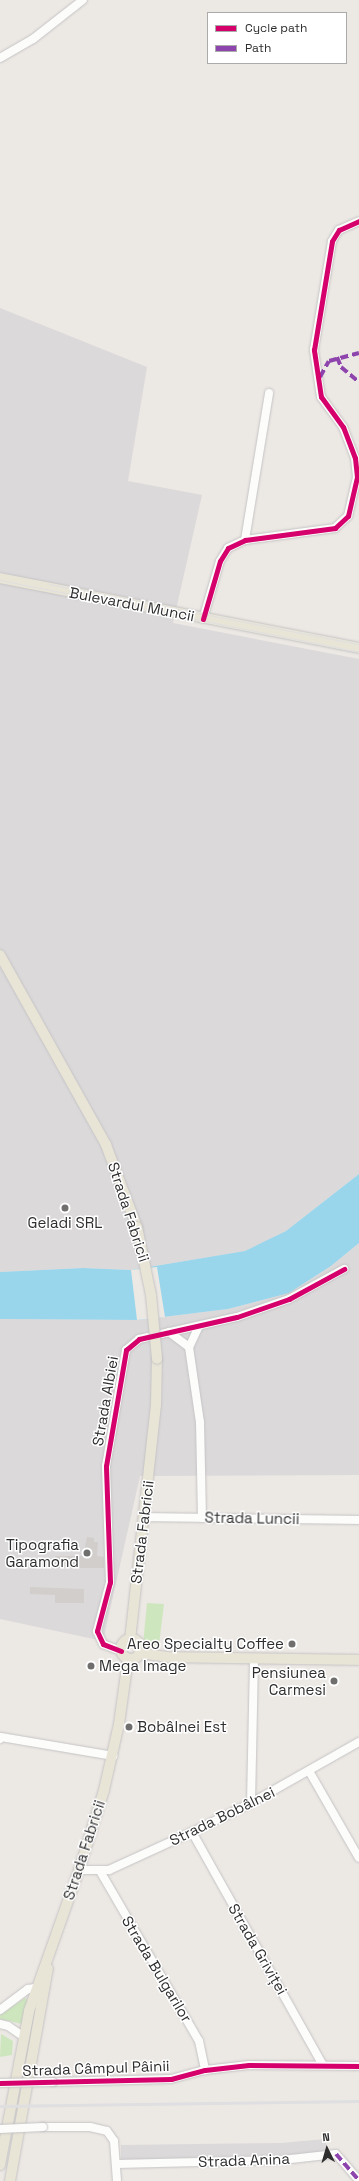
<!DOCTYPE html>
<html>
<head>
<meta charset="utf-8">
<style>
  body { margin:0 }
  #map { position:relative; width:359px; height:2181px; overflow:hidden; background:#ece8e4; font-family:"Space Grotesk",sans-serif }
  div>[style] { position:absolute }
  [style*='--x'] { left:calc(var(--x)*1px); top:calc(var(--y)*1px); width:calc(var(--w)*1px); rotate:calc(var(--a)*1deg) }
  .industrial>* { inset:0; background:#dcd9db }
  .green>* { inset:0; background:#cee6be }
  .water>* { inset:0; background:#99d6ec }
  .pier>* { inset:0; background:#ece8e4 }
  .building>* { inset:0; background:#d1cecb }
  .roads { filter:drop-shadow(0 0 1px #c5c4c5) drop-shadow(0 0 1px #c5c4c5) }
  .minor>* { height:8px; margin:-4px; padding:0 4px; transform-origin:4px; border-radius:4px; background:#fcfcfb }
  .major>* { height:10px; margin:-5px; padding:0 5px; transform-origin:5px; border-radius:5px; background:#e8e4d6 }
  .major>.ring { margin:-5px; padding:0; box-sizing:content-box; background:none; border:10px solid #e8e4d6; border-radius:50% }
  .tram>* { height:1px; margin:-0.5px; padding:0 0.5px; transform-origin:0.5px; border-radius:0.5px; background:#dfdfe1 }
  .rail>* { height:2.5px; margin:-1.25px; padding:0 1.25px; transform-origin:1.25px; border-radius:1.25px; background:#dfdfe1 }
  .bridges { filter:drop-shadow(0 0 1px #c5c4c5) drop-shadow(0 0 1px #c5c4c5) }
  .minor-bridge>* { height:8px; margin:-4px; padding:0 4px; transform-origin:4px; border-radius:4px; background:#fcfcfb }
  .major-bridge>* { height:10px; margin:-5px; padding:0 5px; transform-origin:5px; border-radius:5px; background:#e8e4d6 }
  .quiet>* { height:4px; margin-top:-2px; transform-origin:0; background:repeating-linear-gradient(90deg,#8e44ad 0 8px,transparent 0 12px) }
  .cycleway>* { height:5px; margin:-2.5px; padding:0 2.5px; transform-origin:2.5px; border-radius:2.5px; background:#d6006c }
  .dots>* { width:11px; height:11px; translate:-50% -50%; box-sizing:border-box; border:2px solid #fff; border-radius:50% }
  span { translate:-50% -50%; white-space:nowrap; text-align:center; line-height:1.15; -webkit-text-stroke:3px #fff; paint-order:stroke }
  .street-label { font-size:15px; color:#2e2e2e }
  .poi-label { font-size:15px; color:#2e2e2e }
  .right { translate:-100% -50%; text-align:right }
  .left { translate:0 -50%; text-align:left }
  .legend { position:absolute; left:207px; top:12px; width:140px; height:52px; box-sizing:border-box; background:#fff; border:1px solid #ababab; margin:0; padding:5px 7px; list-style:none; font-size:12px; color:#2e2e2e }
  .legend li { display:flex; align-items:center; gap:8px; height:20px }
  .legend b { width:20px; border:1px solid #ababab }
  .north { position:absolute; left:307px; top:2129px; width:40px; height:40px; -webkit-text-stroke:3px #fff; paint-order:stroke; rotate:355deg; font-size:11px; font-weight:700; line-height:16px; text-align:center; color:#2e2e2e }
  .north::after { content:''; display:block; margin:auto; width:14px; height:18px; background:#2e2e2e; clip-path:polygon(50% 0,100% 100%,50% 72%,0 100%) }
</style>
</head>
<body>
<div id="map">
  <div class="industrial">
    <div style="clip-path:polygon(0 308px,147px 367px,128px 481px,202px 495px,173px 623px,359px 659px,359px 1174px,286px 1231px,246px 1251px,131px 1270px,83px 1268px,0 1272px)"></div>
    <div style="clip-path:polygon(359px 1243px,359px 1475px,140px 1476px,103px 1641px,0 1619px,0 1319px,139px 1320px,228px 1309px,289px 1293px,331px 1266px)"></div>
    <div style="clip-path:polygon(325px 2139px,329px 2153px,121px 2160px,121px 2145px,281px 2143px)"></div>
  </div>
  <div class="green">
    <div style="clip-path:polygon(147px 1603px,164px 1604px,159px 1645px,143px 1644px)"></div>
    <div style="clip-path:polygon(25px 1998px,28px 2000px,22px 2024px,0 2019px,0 2015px)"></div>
    <div style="clip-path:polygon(1px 2034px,13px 2041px,12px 2055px,0 2057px)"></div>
  </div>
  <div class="water">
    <div style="clip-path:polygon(359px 1174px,359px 1243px,331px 1266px,289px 1293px,228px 1309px,139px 1320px,0 1319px,0 1272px,83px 1268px,131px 1270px,245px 1251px,286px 1231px)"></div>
  </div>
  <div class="pier">
    <div style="clip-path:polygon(157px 1267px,165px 1317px,137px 1320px,131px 1270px)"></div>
  </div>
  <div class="building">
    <div style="clip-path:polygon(87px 1537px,94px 1538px,94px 1542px,98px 1542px,97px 1556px,104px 1557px,104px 1568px,55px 1568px,55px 1556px,83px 1556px)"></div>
    <div style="clip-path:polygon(30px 1587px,84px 1589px,84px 1603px,55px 1603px,55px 1595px,30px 1594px)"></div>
  </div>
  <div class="roads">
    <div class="minor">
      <div style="--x:0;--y:58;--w:38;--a:-30"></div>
      <div style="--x:33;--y:39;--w:63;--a:-38"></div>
      <div style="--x:245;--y:540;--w:149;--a:-80.7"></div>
      <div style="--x:203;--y:619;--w:60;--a:-73.7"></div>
      <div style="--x:220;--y:561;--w:15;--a:-58"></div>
      <div style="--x:228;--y:548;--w:19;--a:-25"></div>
      <div style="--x:245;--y:540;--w:91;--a:-7.6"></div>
      <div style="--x:335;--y:528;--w:18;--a:-43"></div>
      <div style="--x:348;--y:516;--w:40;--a:-77"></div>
      <div style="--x:357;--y:477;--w:19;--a:-96"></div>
      <div style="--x:355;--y:458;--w:33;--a:-111"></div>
      <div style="--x:343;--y:427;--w:37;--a:-126"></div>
      <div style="--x:321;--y:397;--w:48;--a:-98.5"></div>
      <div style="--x:314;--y:350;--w:110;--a:-80.6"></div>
      <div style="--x:332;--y:241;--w:13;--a:-58"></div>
      <div style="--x:339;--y:230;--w:22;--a:-24"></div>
      <div style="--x:199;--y:1326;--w:23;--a:115"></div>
      <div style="--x:189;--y:1347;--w:76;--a:81.7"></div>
      <div style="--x:200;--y:1422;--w:96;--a:88.8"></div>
      <div style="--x:169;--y:1332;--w:25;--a:37"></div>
      <div style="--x:144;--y:1517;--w:215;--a:0.8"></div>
      <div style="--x:121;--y:1651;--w:19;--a:-159"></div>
      <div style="--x:103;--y:1644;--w:14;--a:-115"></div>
      <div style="--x:97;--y:1631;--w:51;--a:-75.1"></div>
      <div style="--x:110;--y:1582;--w:116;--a:-92"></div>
      <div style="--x:106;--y:1466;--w:118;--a:-80.2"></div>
      <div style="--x:126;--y:1350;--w:17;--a:-40"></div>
      <div style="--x:139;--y:1339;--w:100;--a:-12.7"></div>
      <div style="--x:237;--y:1317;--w:55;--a:-19.1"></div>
      <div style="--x:289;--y:1299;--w:63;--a:-28.6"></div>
      <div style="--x:0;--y:1739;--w:2;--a:-63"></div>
      <div style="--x:1;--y:1737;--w:114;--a:9.6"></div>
      <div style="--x:309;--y:1771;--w:100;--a:60.1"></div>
      <div style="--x:251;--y:1803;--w:144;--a:-88.8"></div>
      <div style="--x:192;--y:1832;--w:267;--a:60.7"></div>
      <div style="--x:79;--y:1870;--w:30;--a:0"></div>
      <div style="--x:109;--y:1870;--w:91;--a:-24.6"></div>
      <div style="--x:192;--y:1832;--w:66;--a:-26.2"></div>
      <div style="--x:251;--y:1803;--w:124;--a:-29.5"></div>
      <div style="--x:100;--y:1871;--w:197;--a:59.8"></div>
      <div style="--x:199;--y:2041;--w:30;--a:78"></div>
      <div style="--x:0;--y:2010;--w:35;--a:-37"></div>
      <div style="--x:28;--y:1989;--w:7;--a:-8"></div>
      <div style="--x:35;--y:1988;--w:7;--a:34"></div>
      <div style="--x:0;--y:2024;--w:8;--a:14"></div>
      <div style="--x:8;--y:2026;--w:18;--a:34"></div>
      <div style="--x:53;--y:2082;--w:118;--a:-1.5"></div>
      <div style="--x:171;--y:2079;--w:35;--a:-15"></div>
      <div style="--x:205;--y:2070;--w:44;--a:-6.5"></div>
      <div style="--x:249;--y:2065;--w:110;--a:0.5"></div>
      <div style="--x:43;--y:2127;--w:47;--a:0"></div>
      <div style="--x:90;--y:2127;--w:17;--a:13"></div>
      <div style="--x:107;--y:2131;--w:12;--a:55"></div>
      <div style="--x:114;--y:2141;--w:40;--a:85.7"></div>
      <div style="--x:117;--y:2164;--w:165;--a:-1.4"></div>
      <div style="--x:282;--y:2160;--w:54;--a:-6.3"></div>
      <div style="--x:336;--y:2154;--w:35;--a:49"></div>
    </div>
    <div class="major">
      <div style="--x:0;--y:578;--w:366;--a:11"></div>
      <div style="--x:0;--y:955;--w:218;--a:60.8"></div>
      <div style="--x:106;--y:1145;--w:88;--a:69.3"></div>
      <div class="ring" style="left:121px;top:1639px;width:10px;height:10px"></div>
      <div style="--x:130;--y:1640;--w:236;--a:-83.7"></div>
      <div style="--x:156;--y:1405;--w:46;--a:-88.8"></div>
      <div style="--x:139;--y:1653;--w:28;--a:8"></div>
      <div style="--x:167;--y:1657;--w:192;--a:0.9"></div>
      <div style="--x:0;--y:2165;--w:157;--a:-79.3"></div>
      <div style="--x:29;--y:2011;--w:150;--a:-70.5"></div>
      <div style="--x:79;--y:1870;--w:84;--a:-72.6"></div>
      <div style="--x:104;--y:1790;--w:68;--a:-77.2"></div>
      <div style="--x:119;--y:1724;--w:66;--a:-82.1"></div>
      <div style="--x:10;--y:2181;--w:216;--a:-79.9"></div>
    </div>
  </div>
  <div class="tram">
    <div style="--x:0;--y:580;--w:366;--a:11.3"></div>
    <div style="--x:49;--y:584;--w:316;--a:11"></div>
  </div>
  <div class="rail">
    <div style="--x:0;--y:2106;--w:359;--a:-0.8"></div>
  </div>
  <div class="bridges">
    <div class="minor-bridge">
      <div style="--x:0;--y:2083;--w:53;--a:-1.1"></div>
      <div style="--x:0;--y:2129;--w:43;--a:-2.7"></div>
    </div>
    <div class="major-bridge">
      <div style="--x:137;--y:1227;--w:69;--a:78.4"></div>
      <div style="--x:151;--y:1295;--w:64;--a:84.6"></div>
    </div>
  </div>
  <div class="quiet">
    <div style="--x:337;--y:357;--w:11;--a:68"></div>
    <div style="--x:341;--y:367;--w:23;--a:40"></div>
    <div style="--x:320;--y:377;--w:18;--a:-61"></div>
    <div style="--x:329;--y:361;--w:31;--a:-15"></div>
    <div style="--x:336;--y:2154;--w:35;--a:49"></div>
  </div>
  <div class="cycleway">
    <div style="--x:203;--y:619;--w:60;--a:-73.7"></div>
    <div style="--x:220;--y:561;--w:15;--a:-58"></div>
    <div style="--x:228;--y:548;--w:19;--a:-25"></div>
    <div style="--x:245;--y:540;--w:91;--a:-7.6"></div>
    <div style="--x:335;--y:528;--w:18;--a:-43"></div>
    <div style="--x:348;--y:516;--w:40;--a:-77"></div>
    <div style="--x:357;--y:477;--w:19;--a:-96"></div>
    <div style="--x:355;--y:458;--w:33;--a:-111"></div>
    <div style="--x:343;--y:427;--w:37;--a:-126"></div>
    <div style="--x:321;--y:397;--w:48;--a:-98.5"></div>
    <div style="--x:314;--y:350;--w:110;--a:-80.6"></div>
    <div style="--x:332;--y:241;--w:13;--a:-58"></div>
    <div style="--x:339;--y:230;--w:22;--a:-24"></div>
    <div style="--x:121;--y:1651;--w:19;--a:-159"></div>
    <div style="--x:103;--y:1644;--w:14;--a:-115"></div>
    <div style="--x:97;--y:1631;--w:51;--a:-75.1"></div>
    <div style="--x:110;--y:1582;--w:116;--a:-92"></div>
    <div style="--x:106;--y:1466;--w:118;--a:-80.2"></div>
    <div style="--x:126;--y:1350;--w:17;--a:-40"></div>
    <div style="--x:139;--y:1339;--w:100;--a:-12.7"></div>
    <div style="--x:237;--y:1317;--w:55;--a:-19.1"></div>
    <div style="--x:289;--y:1299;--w:63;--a:-28.6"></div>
    <div style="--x:0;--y:2083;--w:171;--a:-1.3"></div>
    <div style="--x:171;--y:2079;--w:35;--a:-15"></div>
    <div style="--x:205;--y:2070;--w:44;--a:-6.5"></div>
    <div style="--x:249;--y:2065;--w:110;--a:0.5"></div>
  </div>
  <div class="dots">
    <div style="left:65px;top:1208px;background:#706f6e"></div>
    <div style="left:87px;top:1553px;background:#706f6e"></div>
    <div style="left:292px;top:1644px;background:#706f6e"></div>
    <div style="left:91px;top:1666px;background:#706f6e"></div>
    <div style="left:334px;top:1681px;background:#706f6e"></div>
    <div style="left:129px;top:1727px;background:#706f6e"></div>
  </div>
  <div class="street-label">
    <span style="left:132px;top:604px;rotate:11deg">Bulevardul Muncii</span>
    <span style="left:129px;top:1212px;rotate:72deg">Strada Fabricii</span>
    <span style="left:105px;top:1401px;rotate:-80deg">Strada Albiei</span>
    <span style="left:252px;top:1518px;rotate:1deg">Strada Luncii</span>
    <span style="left:142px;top:1532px;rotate:-83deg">Strada Fabricii</span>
    <span style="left:222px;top:1816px;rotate:-26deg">Strada Bobâlnei</span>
    <span style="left:84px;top:1850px;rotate:-72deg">Strada Fabricii</span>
    <span style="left:258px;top:1949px;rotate:60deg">Strada Griviței</span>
    <span style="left:157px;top:1969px;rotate:59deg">Strada Bulgarilor</span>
    <span style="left:96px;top:2068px;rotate:-2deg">Strada Câmpul Pâinii</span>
    <span style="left:244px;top:2160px;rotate:-2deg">Strada Anina</span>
  </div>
  <div class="poi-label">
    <span style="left:65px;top:1223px">Geladi SRL</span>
    <span class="right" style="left:79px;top:1553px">Tipografia<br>Garamond</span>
    <span class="right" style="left:284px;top:1644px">Areo Specialty Coffee</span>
    <span class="left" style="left:99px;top:1666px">Mega Image</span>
    <span class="right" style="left:326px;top:1681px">Pensiunea<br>Carmesi</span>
    <span class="left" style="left:137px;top:1727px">Bobâlnei Est</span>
  </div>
  <ul class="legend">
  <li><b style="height:5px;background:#d6006c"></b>Cycle path</li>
  <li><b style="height:5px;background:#8e44ad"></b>Path</li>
  </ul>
  <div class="north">N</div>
</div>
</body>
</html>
